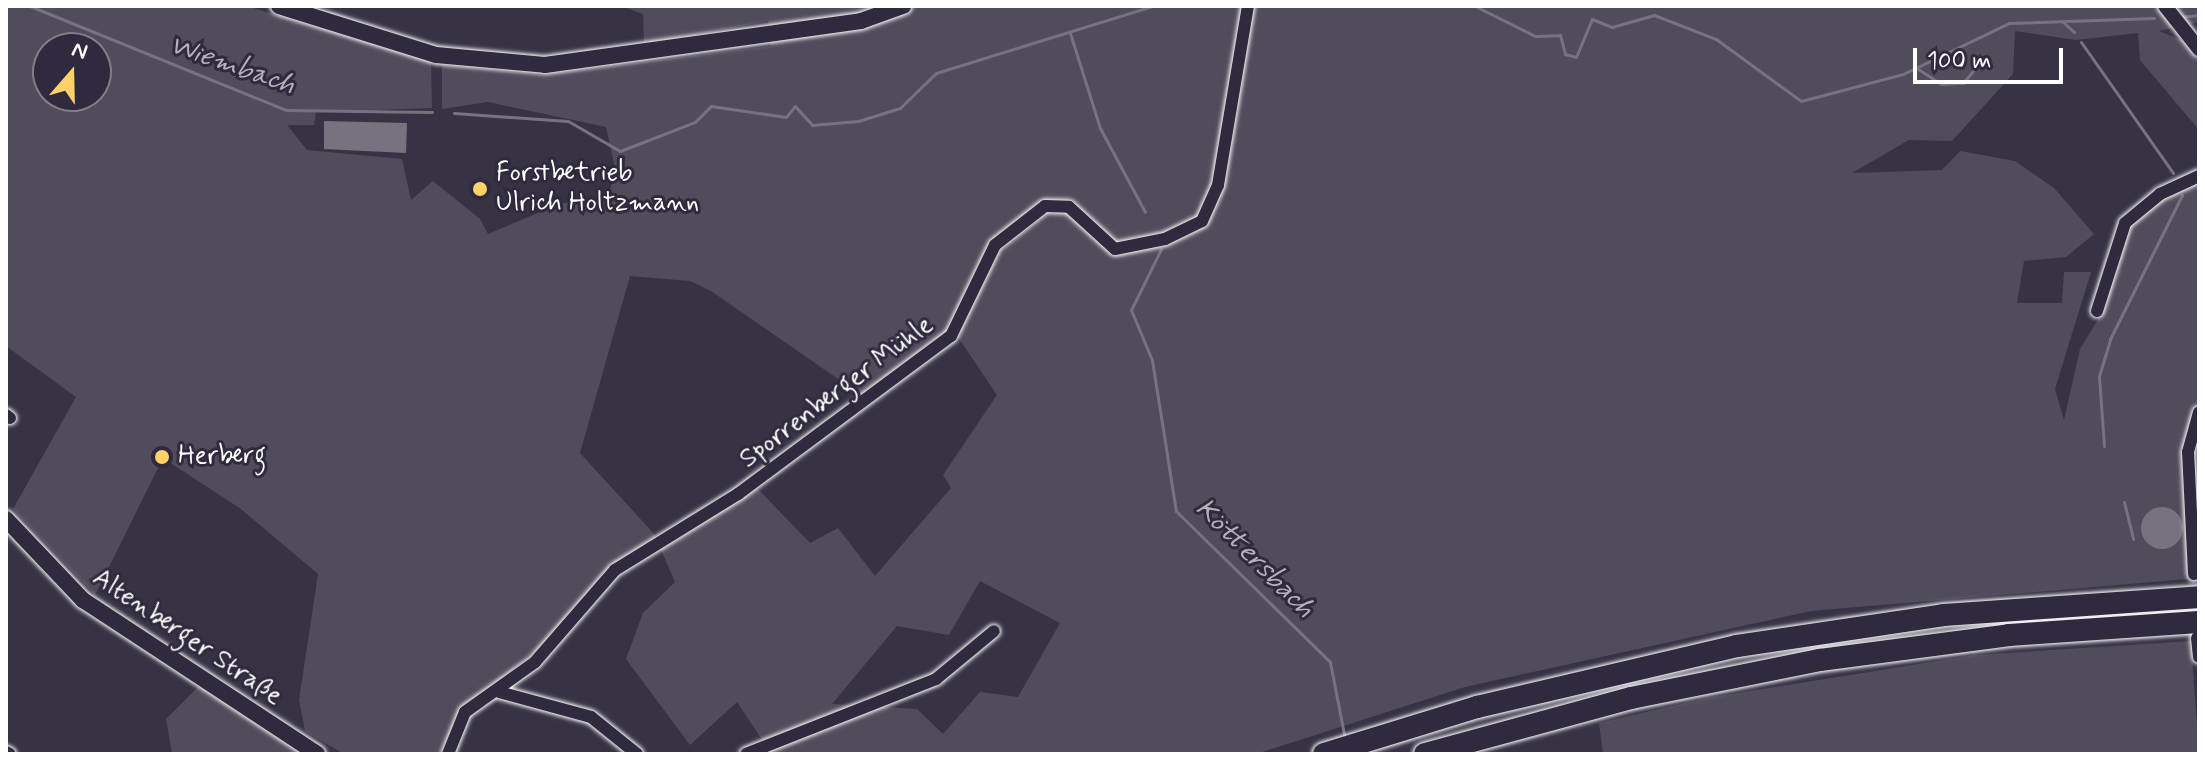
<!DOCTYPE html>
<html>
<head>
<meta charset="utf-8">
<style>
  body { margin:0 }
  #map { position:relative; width:2205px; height:760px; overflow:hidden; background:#373345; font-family:Mynerve,sans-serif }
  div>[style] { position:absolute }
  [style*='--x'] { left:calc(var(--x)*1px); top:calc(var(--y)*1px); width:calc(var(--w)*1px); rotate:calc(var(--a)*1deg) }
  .green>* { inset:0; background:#514c5c }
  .water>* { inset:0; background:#76737f }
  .round { border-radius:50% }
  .stream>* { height:3px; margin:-1.5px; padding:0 1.5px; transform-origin:1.5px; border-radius:1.5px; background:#76737f }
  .minor-tunnel>* { height:12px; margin-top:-6px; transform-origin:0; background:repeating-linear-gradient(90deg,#4b4758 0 12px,transparent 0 18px) }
  .roads { filter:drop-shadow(0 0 2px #fff) drop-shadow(0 0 2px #fff) }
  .minor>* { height:12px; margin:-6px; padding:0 6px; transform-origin:6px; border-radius:6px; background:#2f2a3d }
  .tertiary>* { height:14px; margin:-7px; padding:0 7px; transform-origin:7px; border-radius:7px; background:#2f2a3d }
  .secondary>* { height:16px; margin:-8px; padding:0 8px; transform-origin:8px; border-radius:8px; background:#2f2a3d }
  .motorway>* { height:22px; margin:-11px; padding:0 11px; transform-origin:11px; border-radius:11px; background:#2f2a3d }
  .dots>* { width:22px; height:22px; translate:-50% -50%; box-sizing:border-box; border:4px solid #2f2a3d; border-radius:50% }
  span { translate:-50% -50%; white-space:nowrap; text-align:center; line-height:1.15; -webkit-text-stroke:6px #2f2a3d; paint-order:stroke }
  .poi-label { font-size:26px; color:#fff }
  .left { translate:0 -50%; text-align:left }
  .street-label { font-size:26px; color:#fff }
  .water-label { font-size:28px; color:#b4b2b9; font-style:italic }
  .frame { position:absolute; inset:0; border:8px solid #fff; pointer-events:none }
  .north { position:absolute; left:32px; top:32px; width:80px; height:80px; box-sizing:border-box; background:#2f2a3d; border:2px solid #827f8b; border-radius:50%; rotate:20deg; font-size:22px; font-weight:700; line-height:32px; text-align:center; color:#fff }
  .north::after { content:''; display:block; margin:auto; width:28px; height:36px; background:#ffd166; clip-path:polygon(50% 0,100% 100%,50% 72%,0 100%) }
  .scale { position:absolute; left:1913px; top:48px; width:150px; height:36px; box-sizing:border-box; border:4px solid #fff; border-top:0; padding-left:10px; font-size:24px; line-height:28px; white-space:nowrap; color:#fff; -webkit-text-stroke:6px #2f2a3d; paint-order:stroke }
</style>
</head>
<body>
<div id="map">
  <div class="green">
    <div style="clip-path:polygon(evenodd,6px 6px,247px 6px,431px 62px,432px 108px,316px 112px,314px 125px,287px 125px,307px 150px,402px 159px,411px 200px,433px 181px,480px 219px,488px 234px,559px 204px,607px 197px,616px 173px,606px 127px,488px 102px,442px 109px,442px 65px,542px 75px,771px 46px,768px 21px,644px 44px,643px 14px,621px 6px,2199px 6px,2199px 22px,2159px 31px,2181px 40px,2199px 62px,2199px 130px,2140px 60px,2138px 33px,2076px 40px,2015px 31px,2013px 74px,1952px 141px,1909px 140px,1852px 173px,1942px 170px,1960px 151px,2015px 161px,2054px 188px,2094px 234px,2066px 257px,2024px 261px,2017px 303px,2062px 303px,2064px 272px,2091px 272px,2055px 389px,2064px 420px,2080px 349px,2102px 313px,2129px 226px,2162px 198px,2199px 182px,2199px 578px,1811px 611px,1465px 687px,1256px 754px,754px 754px,765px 744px,737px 702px,690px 745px,626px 659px,643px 613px,675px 582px,658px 543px,754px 485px,810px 543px,838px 528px,875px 576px,951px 488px,943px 475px,997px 395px,958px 337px,991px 259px,1058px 205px,1052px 199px,990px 244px,951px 331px,864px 397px,711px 291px,690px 281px,630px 276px,580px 453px,656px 536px,600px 577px,554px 636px,461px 712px,439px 754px,344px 754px,305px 731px,299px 700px,318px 574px,241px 509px,163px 458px,95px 595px,13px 509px,76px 397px,6px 346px,6px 6px,48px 48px,96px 48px,96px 96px,48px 96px,48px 48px,6px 6px,980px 581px,1060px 623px,1018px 697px,980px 692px,943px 734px,917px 709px,832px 704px,897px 626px,949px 635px,980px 581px)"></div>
    <div style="clip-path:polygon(2191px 641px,2199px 754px,1603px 754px,1599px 723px,1707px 698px,1975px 655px)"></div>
    <div style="clip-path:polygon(199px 686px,301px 754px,172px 754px,166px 719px)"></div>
  </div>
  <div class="water">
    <div style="clip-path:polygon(324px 121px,407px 123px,406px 153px,324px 149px)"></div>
    <div class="round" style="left:2141px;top:507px;width:42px;height:42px"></div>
  </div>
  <div class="stream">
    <div style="--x:30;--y:6;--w:276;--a:22.1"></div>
    <div style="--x:286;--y:110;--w:146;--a:0.8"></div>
    <div style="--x:1303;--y:6;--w:5;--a:0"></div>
    <div style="--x:1475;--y:6;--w:67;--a:26.6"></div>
    <div style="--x:1535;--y:36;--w:25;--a:-2"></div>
    <div style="--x:1560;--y:35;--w:20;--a:75"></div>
    <div style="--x:1565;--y:54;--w:11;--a:15"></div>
    <div style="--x:1576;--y:57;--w:41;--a:-67.2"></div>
    <div style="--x:1592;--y:19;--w:22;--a:22"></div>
    <div style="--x:1612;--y:27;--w:44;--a:-15.9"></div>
    <div style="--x:1654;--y:15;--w:66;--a:21.2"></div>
    <div style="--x:1716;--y:39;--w:105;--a:36.1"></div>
    <div style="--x:1801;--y:101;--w:106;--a:-14.8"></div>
    <div style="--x:1903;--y:74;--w:118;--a:-25.7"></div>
    <div style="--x:2009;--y:23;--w:145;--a:-2"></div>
    <div style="--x:2179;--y:17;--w:20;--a:-6"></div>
    <div style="--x:2063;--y:22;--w:15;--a:42"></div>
    <div style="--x:1070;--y:33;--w:100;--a:72.5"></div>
    <div style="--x:1100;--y:128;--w:95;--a:61.8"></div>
    <div style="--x:2081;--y:42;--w:160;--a:54.9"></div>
    <div style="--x:1915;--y:67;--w:31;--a:33"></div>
    <div style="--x:1941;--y:84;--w:22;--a:-3"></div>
    <div style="--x:1963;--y:83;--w:19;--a:-51"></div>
    <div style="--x:454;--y:113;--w:114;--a:4"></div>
    <div style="--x:568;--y:121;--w:60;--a:30"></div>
    <div style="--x:620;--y:151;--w:80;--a:-21.1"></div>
    <div style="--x:695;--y:122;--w:23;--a:-45"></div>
    <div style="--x:711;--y:106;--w:76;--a:8.3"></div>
    <div style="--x:786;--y:117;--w:14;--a:-51"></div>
    <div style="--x:795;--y:106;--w:25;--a:48"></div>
    <div style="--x:812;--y:125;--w:46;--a:-5"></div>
    <div style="--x:858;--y:121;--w:44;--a:-17.2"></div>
    <div style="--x:900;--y:108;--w:50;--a:-44.2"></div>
    <div style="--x:936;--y:73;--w:227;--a:-17.2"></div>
    <div style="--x:1161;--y:249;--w:68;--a:116.2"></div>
    <div style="--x:1131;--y:310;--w:54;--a:67.2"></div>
    <div style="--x:1152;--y:360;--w:153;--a:81"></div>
    <div style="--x:1176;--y:511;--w:216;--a:44.4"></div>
    <div style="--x:1330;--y:662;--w:78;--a:79"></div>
    <div style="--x:2104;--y:446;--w:70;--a:-94.1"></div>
    <div style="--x:2099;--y:376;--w:39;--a:-73"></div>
    <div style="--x:2110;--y:339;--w:161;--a:-63.4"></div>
    <div style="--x:2124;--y:502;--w:38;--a:76"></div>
  </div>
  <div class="minor-tunnel">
    <div style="--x:2194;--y:574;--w:53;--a:87.8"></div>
  </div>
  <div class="roads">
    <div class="minor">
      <div style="--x:2097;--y:311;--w:92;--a:-72.3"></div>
      <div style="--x:2125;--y:223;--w:45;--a:-39.6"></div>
      <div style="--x:2160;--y:194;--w:43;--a:-24.8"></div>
      <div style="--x:6;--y:415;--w:5;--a:37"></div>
      <div style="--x:2194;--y:574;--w:122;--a:-92.8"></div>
      <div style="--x:2188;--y:452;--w:41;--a:-74.6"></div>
      <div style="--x:2197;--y:638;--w:19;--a:84"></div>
      <div style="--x:499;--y:692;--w:95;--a:15.2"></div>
      <div style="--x:591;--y:717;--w:59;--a:38.8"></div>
      <div style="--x:6;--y:752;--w:4;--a:27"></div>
      <div style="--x:448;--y:754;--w:45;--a:-68"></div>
      <div style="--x:465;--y:712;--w:86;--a:-35.5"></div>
      <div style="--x:535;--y:662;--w:122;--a:-49"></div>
      <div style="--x:615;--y:570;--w:145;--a:-31.7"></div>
      <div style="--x:738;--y:494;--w:265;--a:-36.6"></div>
      <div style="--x:951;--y:336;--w:101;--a:-64.2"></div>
      <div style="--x:995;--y:245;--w:63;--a:-38"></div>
      <div style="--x:1045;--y:206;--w:24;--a:2"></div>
      <div style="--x:1069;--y:207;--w:62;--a:42.4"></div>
      <div style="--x:1115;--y:249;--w:51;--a:-11.3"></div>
      <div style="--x:1165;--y:239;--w:41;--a:-25.9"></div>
      <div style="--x:1202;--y:221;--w:39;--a:-66"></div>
      <div style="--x:1218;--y:185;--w:181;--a:-80.5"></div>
      <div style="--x:746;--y:754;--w:204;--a:-21.5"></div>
      <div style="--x:936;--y:679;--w:75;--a:-39.6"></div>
    </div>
    <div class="tertiary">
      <div style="--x:2165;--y:6;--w:55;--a:51.7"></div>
    </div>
    <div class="secondary">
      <div style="--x:279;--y:6;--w:164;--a:17.3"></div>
      <div style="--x:436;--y:55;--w:109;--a:5.2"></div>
      <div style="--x:545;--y:65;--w:319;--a:-7.9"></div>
      <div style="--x:861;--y:21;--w:45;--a:-19.7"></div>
      <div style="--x:6;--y:519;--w:112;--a:46.5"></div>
      <div style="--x:83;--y:600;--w:280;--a:33.3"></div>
    </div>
    <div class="motorway">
      <div style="--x:1324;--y:754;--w:160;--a:-17.1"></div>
      <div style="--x:1477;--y:707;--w:267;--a:-13.2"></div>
      <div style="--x:1737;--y:646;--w:209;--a:-8.5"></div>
      <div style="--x:1944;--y:615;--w:256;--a:-4"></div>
      <div style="--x:1425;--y:754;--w:213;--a:-15.2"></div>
      <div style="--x:1631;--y:698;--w:193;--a:-11.4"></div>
      <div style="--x:1820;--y:660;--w:191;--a:-7.5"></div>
      <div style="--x:2009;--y:635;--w:190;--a:-3.9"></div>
    </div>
  </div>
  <div class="dots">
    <div style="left:480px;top:189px;background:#ffd166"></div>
    <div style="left:162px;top:457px;background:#ffd166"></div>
  </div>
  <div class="poi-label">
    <span class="left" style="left:496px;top:189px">Forstbetrieb<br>Ulrich Holtzmann</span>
    <span class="left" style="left:178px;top:457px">Herberg</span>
  </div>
  <div class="street-label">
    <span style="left:837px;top:393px;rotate:-37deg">Sporrenberger Mühle</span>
    <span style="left:187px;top:638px;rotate:34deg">Altenberger Straße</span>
  </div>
  <div class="water-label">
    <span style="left:232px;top:66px;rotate:19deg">Wiembach</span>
    <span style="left:1254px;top:559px;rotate:45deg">Köttersbach</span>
  </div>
  <div class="frame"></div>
  <div class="north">N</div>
  <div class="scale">100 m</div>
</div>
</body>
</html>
